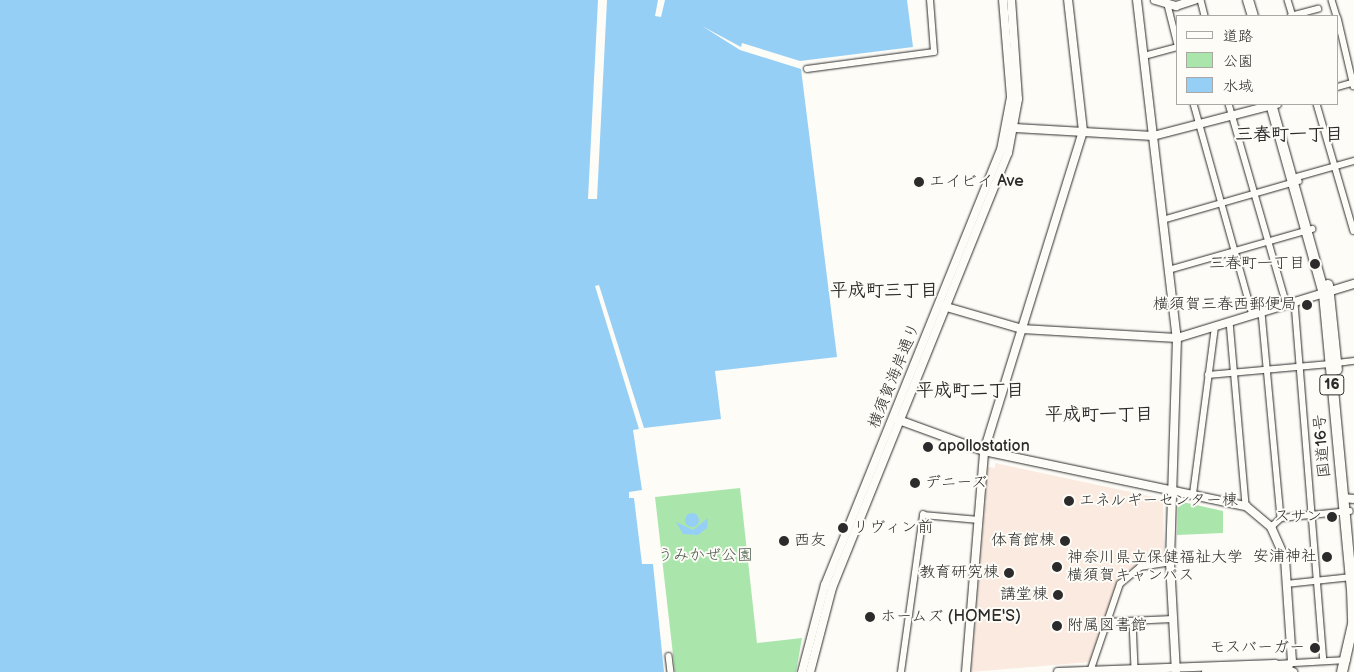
<!DOCTYPE html>
<html>
<head>
<meta charset="utf-8">
<style>
  body { margin:0 }
  #map { position:relative; width:1354px; height:672px; overflow:hidden; background:#fdfcf7; font-family:"Balsamiq Sans","Klee One",sans-serif }
  div>[style] { position:absolute }
  [style*='--x'] { left:calc(var(--x)*1px); top:calc(var(--y)*1px); width:calc(var(--w)*1px); rotate:calc(var(--a)*1deg) }
  .built>* { inset:0; background:#fbeae0 }
  .green>* { inset:0; background:#aae6ac }
  .water>* { inset:0; background:#96cff5 }
  .round { border-radius:50% }
  .pier>* { inset:0; background:#fdfcf7 }
  .roads { filter:drop-shadow(0 0 1px #2b2b2b) drop-shadow(0 0 1px #2b2b2b) }
  .street>* { height:5.5px; margin:-2.75px; padding:0 2.75px; transform-origin:2.75px; border-radius:2.75px; background:#fdfcf7 }
  .secondary>* { height:8px; margin:-4px; padding:0 4px; transform-origin:4px; border-radius:4px; background:#fdfcf7 }
  .highway>* { height:10px; margin:-5px; padding:0 5px; transform-origin:5px; border-radius:5px; background:#fdfcf7 }
  .dots>* { width:14px; height:14px; translate:-50% -50%; box-sizing:border-box; border:2px solid #fdfcf7; border-radius:50% }
  span { translate:-50% -50%; white-space:nowrap; text-align:center; line-height:1.15; -webkit-text-stroke:4px #fdfcf7; paint-order:stroke }
  .shield-label span { padding:1px 4px; background:#fdfcf7; border:1px solid; border-radius:4px; -webkit-text-stroke-width:0 }
  .shield-label { font-size:15px; color:#2b2b2b; font-weight:700 }
  .poi-label { font-size:16px; color:#2b2b2b }
  .left { translate:0 -50%; text-align:left }
  .right { translate:-100% -50%; text-align:right }
  .street-label { font-size:16px; color:#2b2b2b }
  .park-label { font-size:16px; color:#4b5a4b }
  .neighbourhood-label { font-size:18px; color:#2b2b2b; font-weight:700 }
  .legend { position:absolute; left:1176px; top:15px; width:162px; height:90px; box-sizing:border-box; background:#fdfcf7; border:1px solid #a9a8a5; margin:0; padding:6px 9px; list-style:none; font-size:15px; color:#2b2b2b }
  .legend li { display:flex; align-items:center; gap:10px; height:25px }
  .legend b { width:25px; border:1px solid #a9a8a5 }
</style>
</head>
<body>
<div id="map">
  <div class="built">
    <div style="clip-path:polygon(995px 463px,1163px 499px,1164px 558px,1128px 570px,1117px 582px,1089px 662px,971px 672px,988px 467px,995px 468px)"></div>
  </div>
  <div class="green">
    <div style="clip-path:polygon(740px 488px,757px 643px,802px 638px,796px 672px,675px 672px,655px 497px)"></div>
    <div style="clip-path:polygon(1183px 502px,1223px 511px,1223px 533px,1177px 535px,1178px 508px)"></div>
  </div>
  <div class="water">
    <div style="clip-path:polygon(0 0,658px 0,655px 16px,661px 17px,665px 0,907px 0,913px 47px,800px 61px,742px 43px,741px 47px,702px 26px,740px 50px,801px 69px,837px 357px,715px 371px,721px 419px,644px 428px,599px 285px,595px 286px,639px 429px,633px 430px,642px 490px,629px 492px,629px 498px,634px 498px,642px 564px,653px 564px,664px 672px,0 672px)"></div>
    <div class="round" style="left:685px;top:513px;width:14px;height:14px"></div>
    <div style="clip-path:polygon(708px 518px,707px 528px,698px 535px,683px 534px,676px 522px,693px 530px)"></div>
  </div>
  <div class="pier">
    <div style="clip-path:polygon(598px 0,607px 0,597px 199px,588px 199px)"></div>
  </div>
  <div class="roads">
    <div class="street">
      <div style="--x:1201;--y:0;--w:16;--a:76"></div>
      <div style="--x:1288;--y:0;--w:17;--a:73"></div>
      <div style="--x:1332;--y:0;--w:17;--a:73"></div>
      <div style="--x:1168;--y:5;--w:41;--a:76"></div>
      <div style="--x:1291;--y:16;--w:28;--a:-15"></div>
      <div style="--x:1338;--y:18;--w:70;--a:76.8"></div>
      <div style="--x:1144;--y:56;--w:35;--a:-15"></div>
      <div style="--x:807;--y:69;--w:128;--a:-7.6"></div>
      <div style="--x:934;--y:52;--w:52;--a:-94.4"></div>
      <div style="--x:1338;--y:87;--w:15;--a:-16"></div>
      <div style="--x:1194;--y:104;--w:219;--a:74.4"></div>
      <div style="--x:1229;--y:104;--w:209;--a:73.9"></div>
      <div style="--x:1317;--y:104;--w:132;--a:73.8"></div>
      <div style="--x:1297;--y:177;--w:59;--a:-15.7"></div>
      <div style="--x:1163;--y:220;--w:141;--a:-16"></div>
      <div style="--x:1169;--y:270;--w:149;--a:-16"></div>
      <div style="--x:1295;--y:303;--w:359;--a:85.4"></div>
      <div style="--x:1262;--y:313;--w:206;--a:84.7"></div>
      <div style="--x:1230;--y:322;--w:185;--a:85"></div>
      <div style="--x:1337;--y:363;--w:17;--a:-7"></div>
      <div style="--x:1208;--y:375;--w:122;--a:-5.2"></div>
      <div style="--x:1193;--y:494;--w:168;--a:-82.5"></div>
      <div style="--x:1271;--y:527;--w:13;--a:-42"></div>
      <div style="--x:1281;--y:518;--w:69;--a:-5.8"></div>
      <div style="--x:1286;--y:584;--w:66;--a:-6.1"></div>
      <div style="--x:1133;--y:621;--w:47;--a:87.6"></div>
      <div style="--x:1106;--y:622;--w:67;--a:-2.6"></div>
      <div style="--x:669;--y:656;--w:16;--a:83"></div>
      <div style="--x:1277;--y:664;--w:70;--a:-3.3"></div>
      <div style="--x:901;--y:672;--w:159;--a:-82"></div>
      <div style="--x:923;--y:515;--w:56;--a:5.1"></div>
      <div style="--x:1090;--y:672;--w:93;--a:-71.2"></div>
      <div style="--x:1120;--y:584;--w:26;--a:-40"></div>
      <div style="--x:1140;--y:567;--w:30;--a:-9"></div>
    </div>
    <div class="secondary">
      <div style="--x:1137;--y:0;--w:340;--a:83.3"></div>
      <div style="--x:1177;--y:338;--w:224;--a:91.8"></div>
      <div style="--x:1170;--y:562;--w:110;--a:86.9"></div>
      <div style="--x:1155;--y:0;--w:22;--a:16"></div>
      <div style="--x:1176;--y:6;--w:20;--a:-18"></div>
      <div style="--x:1015;--y:128;--w:138;--a:3.3"></div>
      <div style="--x:1153;--y:136;--w:128;--a:-14.5"></div>
      <div style="--x:943;--y:306;--w:82;--a:16.2"></div>
      <div style="--x:1022;--y:329;--w:155;--a:3.3"></div>
      <div style="--x:1177;--y:338;--w:185;--a:-17"></div>
      <div style="--x:896;--y:419;--w:94;--a:20"></div>
      <div style="--x:984;--y:451;--w:268;--a:11.9"></div>
      <div style="--x:1246;--y:506;--w:33;--a:40"></div>
      <div style="--x:1271;--y:527;--w:35;--a:66"></div>
      <div style="--x:1285;--y:559;--w:103;--a:86.1"></div>
      <div style="--x:1292;--y:662;--w:14;--a:141"></div>
      <div style="--x:1343;--y:498;--w:11;--a:5"></div>
      <div style="--x:802;--y:672;--w:90;--a:-75.2"></div>
      <div style="--x:825;--y:585;--w:469;--a:-68"></div>
      <div style="--x:1001;--y:150;--w:54;--a:-79.3"></div>
      <div style="--x:1011;--y:97;--w:97;--a:-94.7"></div>
      <div style="--x:810;--y:672;--w:87;--a:-75.3"></div>
      <div style="--x:832;--y:588;--w:469;--a:-68"></div>
      <div style="--x:1008;--y:153;--w:55;--a:-79.5"></div>
      <div style="--x:1018;--y:99;--w:99;--a:-94"></div>
      <div style="--x:966;--y:672;--w:222;--a:-85.3"></div>
      <div style="--x:984;--y:451;--w:335;--a:-72.8"></div>
      <div style="--x:1083;--y:131;--w:132;--a:-96.5"></div>
      <div style="--x:1058;--y:672;--w:217;--a:-2.1"></div>
      <div style="--x:1275;--y:664;--w:20;--a:24"></div>
      <div style="--x:1206;--y:672;--w:77;--a:0"></div>
    </div>
    <div class="highway">
      <div style="--x:1248;--y:0;--w:17;--a:73"></div>
      <div style="--x:1271;--y:104;--w:197;--a:74.4"></div>
      <div style="--x:1324;--y:294;--w:296;--a:84.6"></div>
      <div style="--x:1352;--y:589;--w:35;--a:88"></div>
      <div style="--x:1353;--y:624;--w:49;--a:102.9"></div>
      <div style="--x:1328;--y:285;--w:85;--a:84"></div>
    </div>
  </div>
  <div class="dots">
    <div style="left:919px;top:182px;background:#2b2b2b"></div>
    <div style="left:1315px;top:264px;background:#2b2b2b"></div>
    <div style="left:1307px;top:305px;background:#2b2b2b"></div>
    <div style="left:928px;top:447px;background:#2b2b2b"></div>
    <div style="left:915px;top:483px;background:#2b2b2b"></div>
    <div style="left:1069px;top:501px;background:#2b2b2b"></div>
    <div style="left:1332px;top:517px;background:#2b2b2b"></div>
    <div style="left:843px;top:528px;background:#2b2b2b"></div>
    <div style="left:784px;top:541px;background:#2b2b2b"></div>
    <div style="left:1065px;top:541px;background:#2b2b2b"></div>
    <div style="left:1327px;top:557px;background:#2b2b2b"></div>
    <div style="left:1057px;top:567px;background:#2b2b2b"></div>
    <div style="left:1009px;top:573px;background:#2b2b2b"></div>
    <div style="left:1058px;top:595px;background:#2b2b2b"></div>
    <div style="left:870px;top:617px;background:#2b2b2b"></div>
    <div style="left:1057px;top:626px;background:#2b2b2b"></div>
    <div style="left:1315px;top:648px;background:#2b2b2b"></div>
  </div>
  <div class="shield-label">
    <span style="left:1332px;top:385px">16</span>
  </div>
  <div class="poi-label">
    <span class="left" style="left:929px;top:182px">エイビイ Ave</span>
    <span class="right" style="left:1305px;top:264px">三春町一丁目</span>
    <span class="right" style="left:1297px;top:305px">横須賀三春西郵便局</span>
    <span class="left" style="left:938px;top:447px">apollostation</span>
    <span class="left" style="left:925px;top:483px">デニーズ</span>
    <span class="left" style="left:1079px;top:501px">エネルギーセンター棟</span>
    <span class="right" style="left:1322px;top:517px">スサン</span>
    <span class="left" style="left:853px;top:528px">リヴィン前</span>
    <span class="left" style="left:794px;top:541px">西友</span>
    <span class="right" style="left:1055px;top:541px">体育館棟</span>
    <span class="right" style="left:1317px;top:557px">安浦神社</span>
    <span class="left" style="left:1067px;top:567px">神奈川県立保健福祉大学<br>横須賀キャンパス</span>
    <span class="right" style="left:999px;top:573px">教育研究棟</span>
    <span class="right" style="left:1048px;top:595px">講堂棟</span>
    <span class="left" style="left:880px;top:617px">ホームズ (HOME'S)</span>
    <span class="left" style="left:1067px;top:626px">附属図書館</span>
    <span class="right" style="left:1305px;top:648px">モスバーガー</span>
  </div>
  <div class="street-label">
    <span style="left:895px;top:376px;rotate:-68deg">横須賀海岸通り</span>
    <span style="left:1323px;top:446px;rotate:-95deg">国道16号</span>
  </div>
  <div class="park-label">
    <span style="left:705px;top:556px">うみかぜ公園</span>
  </div>
  <div class="neighbourhood-label">
    <span style="left:1289px;top:135px">三春町一丁目</span>
    <span style="left:884px;top:291px">平成町三丁目</span>
    <span style="left:970px;top:391px">平成町二丁目</span>
    <span style="left:1099px;top:415px">平成町一丁目</span>
  </div>
  <ul class="legend">
  <li><b style="height:6px;background:#fdfcf7"></b>道路</li>
  <li><b style="height:14px;background:#aae6ac"></b>公園</li>
  <li><b style="height:14px;background:#96cff5"></b>水域</li>
  </ul>
</div>
</body>
</html>
